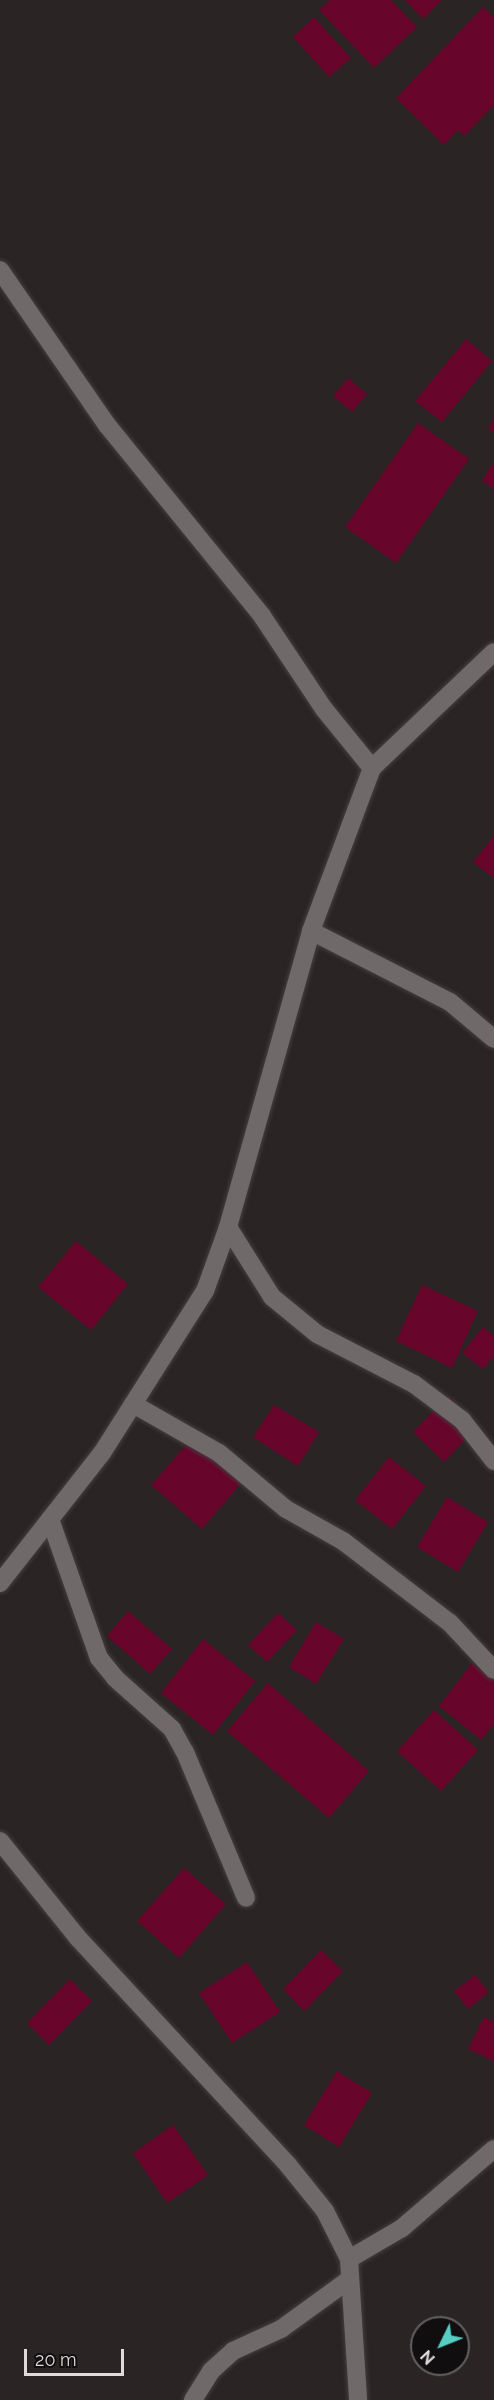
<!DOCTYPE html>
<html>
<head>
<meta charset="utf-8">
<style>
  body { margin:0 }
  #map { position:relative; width:494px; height:2400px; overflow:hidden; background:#2a2425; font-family:Raleway,sans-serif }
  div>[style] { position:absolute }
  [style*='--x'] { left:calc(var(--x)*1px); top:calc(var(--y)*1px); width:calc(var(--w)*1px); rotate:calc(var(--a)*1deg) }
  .building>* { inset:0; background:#67052a }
  .roads { filter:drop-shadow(0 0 2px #433f3f) drop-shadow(0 0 2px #433f3f) }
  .minor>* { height:18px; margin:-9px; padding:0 9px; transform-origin:9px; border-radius:9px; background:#70696a }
  .tertiary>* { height:18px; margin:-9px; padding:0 9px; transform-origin:9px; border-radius:9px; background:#70696a }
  span { translate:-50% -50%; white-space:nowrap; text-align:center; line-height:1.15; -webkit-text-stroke:4.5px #110e0f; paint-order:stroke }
  .north { position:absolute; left:410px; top:2316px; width:60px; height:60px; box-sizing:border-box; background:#110e0f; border:2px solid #636061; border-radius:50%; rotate:227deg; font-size:16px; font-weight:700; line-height:24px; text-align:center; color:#dfdbdc }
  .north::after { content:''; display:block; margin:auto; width:21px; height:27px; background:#56cec3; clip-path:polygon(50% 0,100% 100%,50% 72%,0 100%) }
  .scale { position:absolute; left:24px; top:2349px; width:100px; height:27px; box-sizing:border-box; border:3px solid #dfdbdc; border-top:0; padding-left:8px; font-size:18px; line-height:21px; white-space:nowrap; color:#dfdbdc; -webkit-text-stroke:4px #110e0f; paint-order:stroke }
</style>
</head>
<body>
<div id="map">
  <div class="building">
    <div style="clip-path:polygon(330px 0,391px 0,417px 27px,374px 68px,319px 10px)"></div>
    <div style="clip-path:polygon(405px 0,442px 0,423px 19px)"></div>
    <div style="clip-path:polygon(483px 7px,494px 17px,494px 105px,464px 136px,458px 130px,444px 145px,396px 98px)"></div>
    <div style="clip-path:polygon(314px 17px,351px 58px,329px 77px,293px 37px)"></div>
    <div style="clip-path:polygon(466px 339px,492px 361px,442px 422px,415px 401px)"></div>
    <div style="clip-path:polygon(348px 378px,367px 394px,352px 412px,333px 396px)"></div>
    <div style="clip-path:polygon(494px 418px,494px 432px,488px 429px)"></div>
    <div style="clip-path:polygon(418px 423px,469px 459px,396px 563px,345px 527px)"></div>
    <div style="clip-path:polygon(492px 464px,494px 465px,494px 489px,482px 481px)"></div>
    <div style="clip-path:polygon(494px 836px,494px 878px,473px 862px)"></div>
    <div style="clip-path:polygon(76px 1241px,128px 1284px,91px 1330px,38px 1287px)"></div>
    <div style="clip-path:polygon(422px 1285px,478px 1311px,452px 1368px,396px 1341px)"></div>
    <div style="clip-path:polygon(483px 1327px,494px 1336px,494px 1356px,483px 1369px,462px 1353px)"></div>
    <div style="clip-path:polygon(448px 1396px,478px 1426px,444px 1462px,413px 1432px)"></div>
    <div style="clip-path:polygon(274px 1405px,319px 1432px,298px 1466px,253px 1437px)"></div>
    <div style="clip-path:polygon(191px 1439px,241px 1483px,202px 1529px,151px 1485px)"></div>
    <div style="clip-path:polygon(389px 1457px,426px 1486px,392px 1529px,355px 1500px)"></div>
    <div style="clip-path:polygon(447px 1497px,488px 1522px,458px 1572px,417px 1547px)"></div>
    <div style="clip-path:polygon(128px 1611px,172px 1649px,150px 1674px,107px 1636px)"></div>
    <div style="clip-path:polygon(278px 1613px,297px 1630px,267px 1662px,248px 1645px)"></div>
    <div style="clip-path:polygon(316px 1622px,344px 1639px,316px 1684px,289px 1667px)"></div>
    <div style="clip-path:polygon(203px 1639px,255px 1681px,213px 1735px,161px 1693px)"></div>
    <div style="clip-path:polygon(472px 1663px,494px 1681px,494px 1724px,481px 1740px,439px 1706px)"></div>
    <div style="clip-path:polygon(268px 1683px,369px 1771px,329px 1818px,227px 1731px)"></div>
    <div style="clip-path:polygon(434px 1710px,478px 1750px,441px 1791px,397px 1751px)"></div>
    <div style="clip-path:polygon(184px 1868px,226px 1904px,179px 1958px,137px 1921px)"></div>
    <div style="clip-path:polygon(321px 1950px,343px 1971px,304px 2011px,283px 1989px)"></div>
    <div style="clip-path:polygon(247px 1962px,280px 2012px,232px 2043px,199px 1993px)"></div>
    <div style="clip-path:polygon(475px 1975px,489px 1992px,468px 2009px,454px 1991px)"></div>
    <div style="clip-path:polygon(70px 1979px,92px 2001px,49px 2045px,27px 2023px)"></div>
    <div style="clip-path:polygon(484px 2017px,494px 2022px,493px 2061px,468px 2049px)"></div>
    <div style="clip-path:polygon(337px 2071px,372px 2093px,339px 2147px,304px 2125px)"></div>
    <div style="clip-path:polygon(173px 2125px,208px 2175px,167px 2203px,133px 2153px)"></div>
  </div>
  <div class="roads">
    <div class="minor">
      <div style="--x:311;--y:931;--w:156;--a:27.1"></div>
      <div style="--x:450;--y:1002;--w:57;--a:40.1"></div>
      <div style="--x:228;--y:1227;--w:83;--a:57.8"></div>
      <div style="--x:272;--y:1297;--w:58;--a:39.4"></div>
      <div style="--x:317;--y:1334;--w:109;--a:27.3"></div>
      <div style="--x:414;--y:1384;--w:60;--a:36.9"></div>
      <div style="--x:462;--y:1420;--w:52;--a:52"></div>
      <div style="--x:133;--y:1404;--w:99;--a:29.7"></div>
      <div style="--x:219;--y:1453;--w:87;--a:39.9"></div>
      <div style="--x:286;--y:1509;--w:65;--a:29.3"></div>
      <div style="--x:343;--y:1541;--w:135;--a:37.5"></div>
      <div style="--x:450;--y:1623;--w:64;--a:46.9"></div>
      <div style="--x:50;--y:1519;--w:147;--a:70.6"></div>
      <div style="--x:99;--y:1658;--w:26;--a:51"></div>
      <div style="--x:115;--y:1678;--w:76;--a:41.8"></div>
      <div style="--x:172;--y:1729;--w:26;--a:61"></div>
      <div style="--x:185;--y:1752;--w:158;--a:67.3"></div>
      <div style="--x:0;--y:1841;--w:124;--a:51.2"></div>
      <div style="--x:78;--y:1938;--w:309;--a:47.2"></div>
      <div style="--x:288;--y:2165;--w:59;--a:51.2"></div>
      <div style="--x:325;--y:2211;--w:54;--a:63.4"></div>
      <div style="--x:349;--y:2259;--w:141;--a:86.3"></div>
      <div style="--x:349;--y:2259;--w:61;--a:-30.3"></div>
      <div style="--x:402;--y:2228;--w:121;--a:-40.7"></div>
      <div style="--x:193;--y:2400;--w:34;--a:-58"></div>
      <div style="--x:211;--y:2371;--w:30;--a:-42"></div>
      <div style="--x:233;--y:2351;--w:53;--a:-24.6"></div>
      <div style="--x:281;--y:2329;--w:85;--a:-35.9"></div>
    </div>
    <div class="tertiary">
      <div style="--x:0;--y:270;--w:188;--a:55.4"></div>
      <div style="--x:107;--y:425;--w:246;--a:50.9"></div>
      <div style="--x:262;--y:616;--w:112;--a:56.3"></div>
      <div style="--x:324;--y:709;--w:76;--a:50.9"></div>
      <div style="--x:0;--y:1583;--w:165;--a:-51.9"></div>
      <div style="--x:102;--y:1453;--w:192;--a:-57.6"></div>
      <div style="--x:205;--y:1291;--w:68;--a:-70.2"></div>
      <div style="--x:228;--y:1227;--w:307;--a:-74.3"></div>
      <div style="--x:311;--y:931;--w:174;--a:-69.5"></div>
      <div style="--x:372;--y:768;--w:168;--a:-43.6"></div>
    </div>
  </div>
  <div class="north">N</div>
  <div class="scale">20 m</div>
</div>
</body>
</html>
